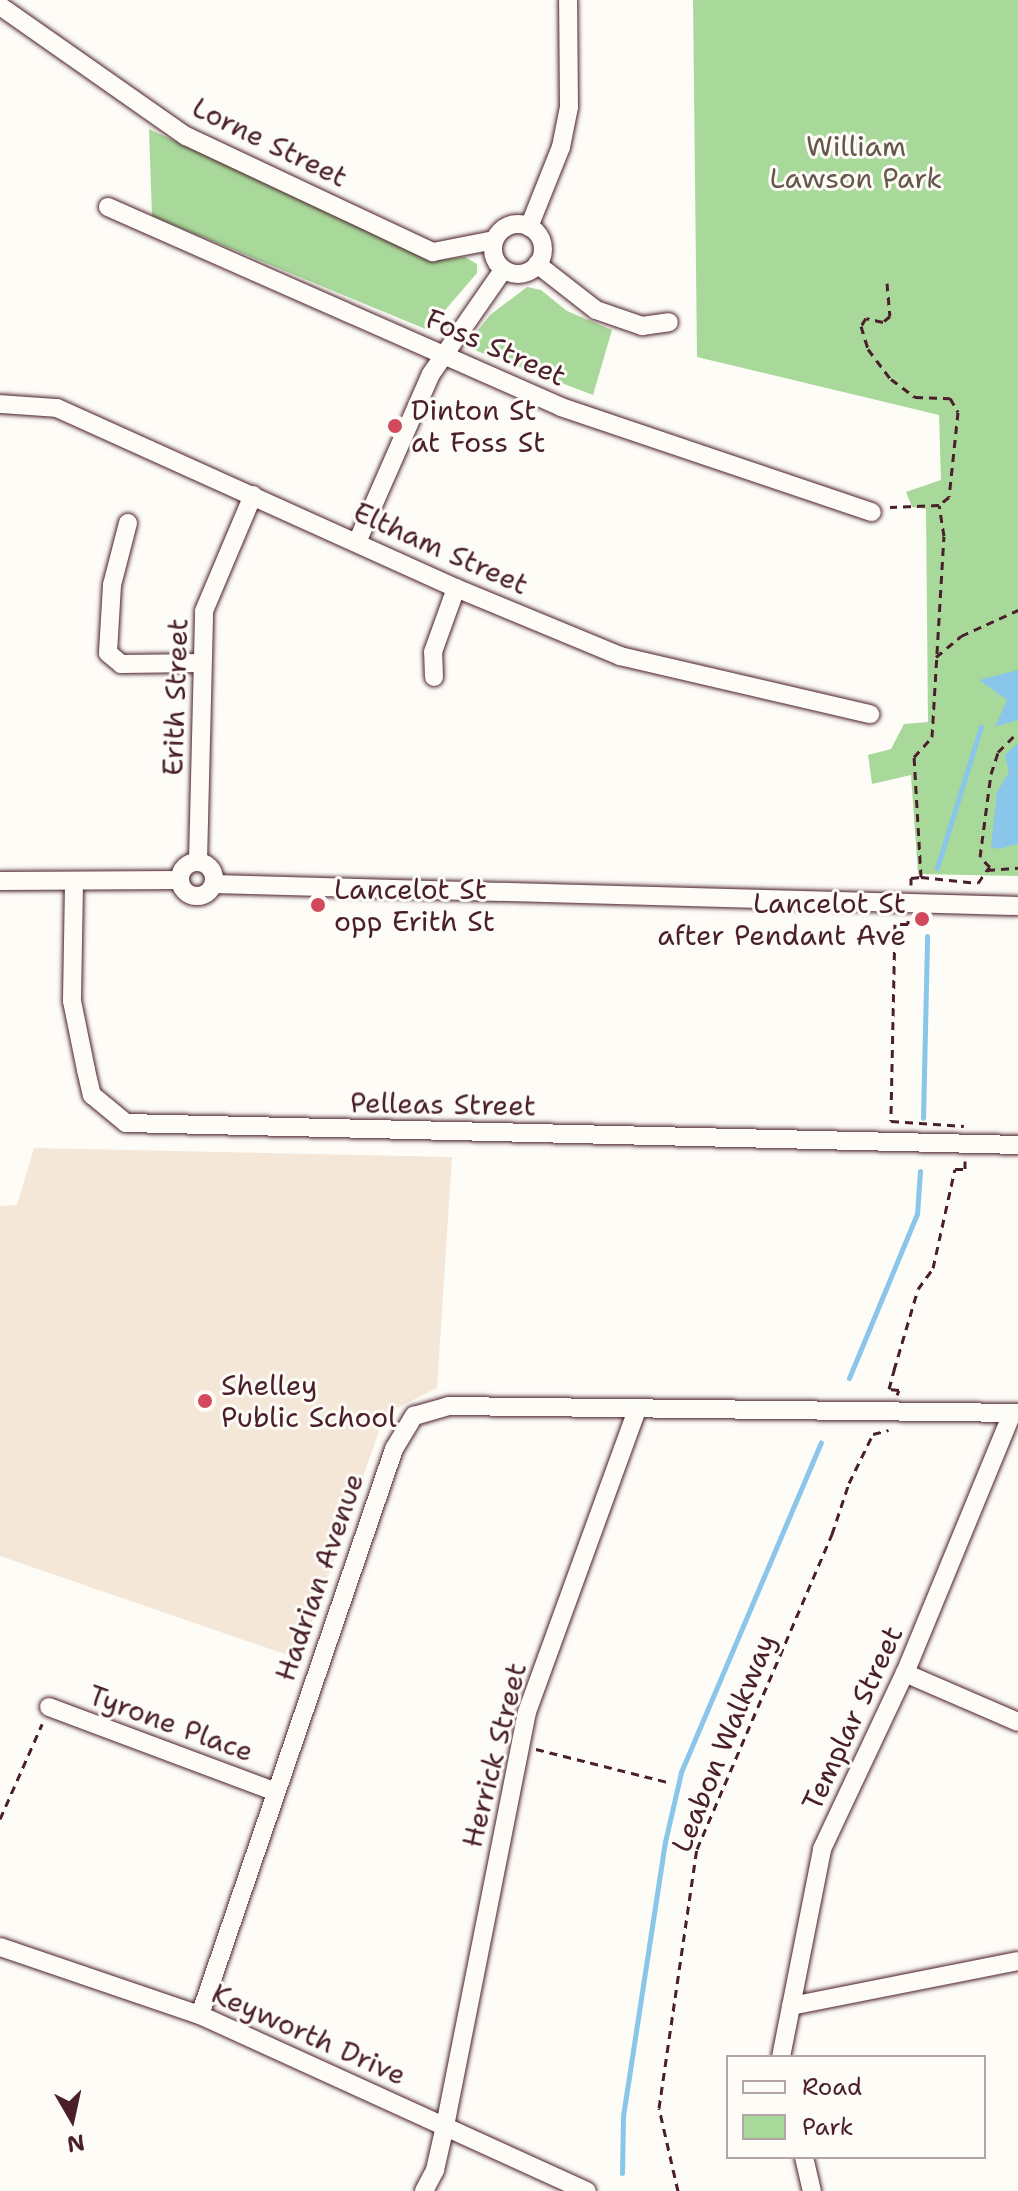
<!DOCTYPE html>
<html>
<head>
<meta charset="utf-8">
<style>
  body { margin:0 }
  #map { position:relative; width:1018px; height:2191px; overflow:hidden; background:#fdfcf7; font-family:"Shantell Sans",sans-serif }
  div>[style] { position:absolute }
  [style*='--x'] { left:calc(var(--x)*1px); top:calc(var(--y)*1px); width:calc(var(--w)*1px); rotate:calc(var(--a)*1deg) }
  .built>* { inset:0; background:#f5e7d8 }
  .green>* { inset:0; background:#a8d99a }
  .water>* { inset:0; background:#8ac5ea }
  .stream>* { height:5px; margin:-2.5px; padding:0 2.5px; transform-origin:2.5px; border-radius:2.5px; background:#8ac5ea }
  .path>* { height:3px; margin-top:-1.5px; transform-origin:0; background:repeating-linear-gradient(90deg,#4a1f2b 0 8px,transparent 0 14px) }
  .roads { filter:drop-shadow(0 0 2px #4a1f2b) drop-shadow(0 0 2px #4a1f2b) }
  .minor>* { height:18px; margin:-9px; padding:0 9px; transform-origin:9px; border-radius:9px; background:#fdfcf7 }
  .minor>.ring { margin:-9px; padding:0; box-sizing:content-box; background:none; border:18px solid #fdfcf7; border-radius:50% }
  .dots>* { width:22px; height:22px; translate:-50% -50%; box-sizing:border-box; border:4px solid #fdfcf7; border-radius:50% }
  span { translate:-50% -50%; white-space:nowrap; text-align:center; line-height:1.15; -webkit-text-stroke:6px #fdfcf7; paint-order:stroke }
  .street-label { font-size:28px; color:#4a1f2b }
  .park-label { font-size:28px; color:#66574c }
  .poi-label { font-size:28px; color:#4a1f2b }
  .left { translate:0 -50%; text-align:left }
  .right { translate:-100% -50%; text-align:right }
  .legend { position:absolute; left:726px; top:2055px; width:260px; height:104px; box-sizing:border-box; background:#fdfcf7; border:2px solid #b5a4a5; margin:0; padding:10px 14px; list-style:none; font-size:24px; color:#4a1f2b }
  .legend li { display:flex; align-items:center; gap:16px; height:40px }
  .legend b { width:40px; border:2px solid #b5a4a5 }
  .north { position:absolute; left:32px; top:2079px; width:80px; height:80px; -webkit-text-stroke:6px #fdfcf7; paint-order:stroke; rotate:171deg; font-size:22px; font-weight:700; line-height:32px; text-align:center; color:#4a1f2b }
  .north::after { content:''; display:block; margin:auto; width:28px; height:36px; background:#4a1f2b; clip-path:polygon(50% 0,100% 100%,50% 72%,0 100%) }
</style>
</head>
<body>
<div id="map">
  <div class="built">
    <div style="clip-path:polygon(34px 1148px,452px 1157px,437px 1388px,385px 1414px,299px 1659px,0 1556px,0 1206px,17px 1205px)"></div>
  </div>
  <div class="green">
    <div style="clip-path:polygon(693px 0,1018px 0,1018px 876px,918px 874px,911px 775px,872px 784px,868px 755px,891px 749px,904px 724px,928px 722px,926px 509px,912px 507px,906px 492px,941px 480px,939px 415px,697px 357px)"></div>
    <div style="clip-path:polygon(149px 129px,431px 261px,465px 257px,477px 264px,477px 273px,428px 330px,152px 216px)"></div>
    <div style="clip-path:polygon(527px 287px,541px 290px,567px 311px,612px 330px,593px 395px,477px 351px,471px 339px,490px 315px)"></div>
  </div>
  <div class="water">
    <div style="clip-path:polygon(1018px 670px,1018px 720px,995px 727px,1007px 700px,979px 680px)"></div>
    <div style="clip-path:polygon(1018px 743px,1018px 844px,998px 849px,991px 847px,997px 792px,1009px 772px,1005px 755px)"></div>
  </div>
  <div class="stream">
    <div style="--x:937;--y:868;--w:148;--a:-72.7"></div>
    <div style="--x:923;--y:1118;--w:182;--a:-88.7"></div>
    <div style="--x:849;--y:1378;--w:178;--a:-67.5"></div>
    <div style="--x:917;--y:1214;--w:43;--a:-86"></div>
    <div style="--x:622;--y:2173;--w:57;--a:-89"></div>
    <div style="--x:623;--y:2116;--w:277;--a:-81.3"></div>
    <div style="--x:665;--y:1842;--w:72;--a:-77.1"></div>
    <div style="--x:681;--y:1772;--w:358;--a:-67"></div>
  </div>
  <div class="path">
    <div style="--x:887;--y:283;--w:33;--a:85"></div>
    <div style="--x:890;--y:316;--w:9;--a:139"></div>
    <div style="--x:883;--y:322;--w:17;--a:-167"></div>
    <div style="--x:866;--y:318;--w:9;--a:122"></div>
    <div style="--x:861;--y:326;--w:24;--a:73"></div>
    <div style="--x:868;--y:349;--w:38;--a:53"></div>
    <div style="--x:891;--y:379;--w:30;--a:37"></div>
    <div style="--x:915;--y:397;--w:35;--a:2"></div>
    <div style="--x:950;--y:398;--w:16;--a:60"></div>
    <div style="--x:958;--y:412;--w:85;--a:96"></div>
    <div style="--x:949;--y:497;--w:13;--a:141"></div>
    <div style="--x:939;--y:505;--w:49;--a:177.7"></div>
    <div style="--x:936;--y:657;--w:33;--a:-40"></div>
    <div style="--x:961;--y:636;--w:63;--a:-24.5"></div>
    <div style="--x:987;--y:870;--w:4;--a:-45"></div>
    <div style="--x:990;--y:867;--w:14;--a:-135"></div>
    <div style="--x:980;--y:857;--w:84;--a:-82.5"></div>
    <div style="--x:991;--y:774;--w:23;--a:-72"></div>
    <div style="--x:998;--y:752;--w:28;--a:-45"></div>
    <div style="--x:921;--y:877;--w:57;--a:6"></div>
    <div style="--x:978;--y:883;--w:16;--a:-55"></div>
    <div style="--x:987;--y:870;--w:31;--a:-4"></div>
    <div style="--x:911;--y:885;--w:7;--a:-90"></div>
    <div style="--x:911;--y:878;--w:10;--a:-6"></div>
    <div style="--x:921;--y:877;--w:120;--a:-93.3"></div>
    <div style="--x:914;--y:757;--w:27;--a:-48"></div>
    <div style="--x:932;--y:737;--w:201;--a:-86.6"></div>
    <div style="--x:944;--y:536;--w:31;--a:-99"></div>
    <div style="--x:908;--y:920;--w:4;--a:90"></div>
    <div style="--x:908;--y:924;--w:13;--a:180"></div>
    <div style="--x:895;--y:924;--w:197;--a:91.2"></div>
    <div style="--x:891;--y:1121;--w:73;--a:3.9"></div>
    <div style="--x:897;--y:1395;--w:5;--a:-68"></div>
    <div style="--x:899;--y:1390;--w:10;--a:-174"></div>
    <div style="--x:889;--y:1389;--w:20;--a:-75"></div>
    <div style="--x:894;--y:1370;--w:84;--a:-73.5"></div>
    <div style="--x:918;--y:1289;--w:26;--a:-54"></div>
    <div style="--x:933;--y:1268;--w:101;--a:-77.5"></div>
    <div style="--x:955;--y:1169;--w:10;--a:0"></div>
    <div style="--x:965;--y:1169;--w:8;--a:-90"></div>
    <div style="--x:536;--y:1749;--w:135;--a:14.1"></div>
    <div style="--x:0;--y:1819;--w:104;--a:-66.1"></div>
    <div style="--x:678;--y:2191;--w:85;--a:-102.9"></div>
    <div style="--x:659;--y:2108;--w:262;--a:-81.7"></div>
    <div style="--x:697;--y:1849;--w:343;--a:-66.8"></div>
    <div style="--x:832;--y:1534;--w:54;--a:-71.6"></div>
    <div style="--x:849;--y:1483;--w:55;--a:-63.9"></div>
    <div style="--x:873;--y:1434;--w:16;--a:-14"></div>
  </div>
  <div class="roads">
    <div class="minor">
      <div style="--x:0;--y:6;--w:227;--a:35"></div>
      <div style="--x:186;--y:136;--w:273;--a:25.2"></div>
      <div style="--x:433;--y:252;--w:62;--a:-11.1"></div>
      <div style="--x:108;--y:207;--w:495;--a:23.8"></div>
      <div style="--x:561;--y:407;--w:328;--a:18.7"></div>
      <div class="ring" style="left:493px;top:224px;width:32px;height:32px"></div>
      <div style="--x:529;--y:227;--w:86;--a:-68.2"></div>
      <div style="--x:561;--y:147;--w:41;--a:-78.7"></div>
      <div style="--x:569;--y:107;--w:107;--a:-90.5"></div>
      <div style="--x:537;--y:264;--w:75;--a:37.9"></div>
      <div style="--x:596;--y:310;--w:49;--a:19.2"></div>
      <div style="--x:642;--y:326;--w:27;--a:-8"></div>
      <div style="--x:0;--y:404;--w:57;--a:4"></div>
      <div style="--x:57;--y:408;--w:438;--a:24.3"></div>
      <div style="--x:456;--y:588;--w:178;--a:22.5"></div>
      <div style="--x:620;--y:656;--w:257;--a:13.1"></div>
      <div style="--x:128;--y:523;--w:64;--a:104.5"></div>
      <div style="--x:112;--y:585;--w:68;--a:93.4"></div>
      <div style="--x:108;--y:653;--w:17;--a:40"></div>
      <div style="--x:121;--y:664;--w:80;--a:-0.7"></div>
      <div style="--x:358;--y:540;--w:181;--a:-66.3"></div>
      <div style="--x:431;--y:374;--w:126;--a:-55.3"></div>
      <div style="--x:434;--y:677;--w:25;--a:-92"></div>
      <div style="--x:433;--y:652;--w:68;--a:-70.2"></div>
      <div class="ring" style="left:180px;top:862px;width:16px;height:16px"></div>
      <div style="--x:198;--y:862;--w:251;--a:-88.6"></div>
      <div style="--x:204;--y:611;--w:126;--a:-67.1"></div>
      <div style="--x:0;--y:881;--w:179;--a:-0.3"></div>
      <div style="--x:74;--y:884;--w:117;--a:91"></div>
      <div style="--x:72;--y:1001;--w:70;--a:78.5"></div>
      <div style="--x:86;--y:1070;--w:26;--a:77"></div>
      <div style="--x:92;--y:1095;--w:44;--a:39.5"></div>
      <div style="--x:126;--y:1123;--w:892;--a:1.41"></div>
      <div style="--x:214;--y:884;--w:804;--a:1.57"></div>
      <div style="--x:905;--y:1673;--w:123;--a:23.4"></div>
      <div style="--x:49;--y:1707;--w:240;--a:20.5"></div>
      <div style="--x:0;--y:1947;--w:211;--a:18.8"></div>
      <div style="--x:200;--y:2015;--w:425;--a:24.5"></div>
      <div style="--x:791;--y:2006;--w:231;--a:-11.2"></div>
      <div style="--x:200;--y:2015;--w:598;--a:-71.08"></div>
      <div style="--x:394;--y:1449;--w:39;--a:-59"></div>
      <div style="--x:414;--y:1416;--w:35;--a:-16"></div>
      <div style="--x:448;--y:1406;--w:570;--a:0.7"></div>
      <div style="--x:781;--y:2057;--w:212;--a:-78.8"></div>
      <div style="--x:822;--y:1849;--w:195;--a:-64.8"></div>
      <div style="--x:905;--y:1673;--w:281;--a:-67.6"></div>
      <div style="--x:804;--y:2157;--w:35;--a:77"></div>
      <div style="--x:424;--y:2191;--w:24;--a:-62"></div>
      <div style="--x:435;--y:2170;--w:45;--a:-77.2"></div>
      <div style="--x:445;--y:2126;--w:422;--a:-78.8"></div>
      <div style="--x:527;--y:1712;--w:322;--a:-70"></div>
    </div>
  </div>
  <div class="dots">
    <div style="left:395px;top:426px;background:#d1495b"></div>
    <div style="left:318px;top:905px;background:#d1495b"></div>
    <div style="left:922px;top:919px;background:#d1495b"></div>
    <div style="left:205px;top:1401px;background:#d1495b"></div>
  </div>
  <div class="street-label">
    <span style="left:270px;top:142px;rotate:26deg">Lorne Street</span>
    <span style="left:496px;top:347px;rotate:24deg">Foss Street</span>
    <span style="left:441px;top:548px;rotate:24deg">Eltham Street</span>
    <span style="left:175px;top:697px;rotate:-88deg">Erith Street</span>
    <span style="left:443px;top:1104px;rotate:1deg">Pelleas Street</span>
    <span style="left:319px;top:1577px;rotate:-71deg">Hadrian Avenue</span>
    <span style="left:852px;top:1718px;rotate:-65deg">Templar Street</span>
    <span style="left:171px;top:1723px;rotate:20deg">Tyrone Place</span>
    <span style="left:723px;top:1743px;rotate:-68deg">Leabon Walkway</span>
    <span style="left:494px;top:1755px;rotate:-76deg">Herrick Street</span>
    <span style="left:309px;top:2034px;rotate:24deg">Keyworth Drive</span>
  </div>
  <div class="park-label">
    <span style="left:856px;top:162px">William<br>Lawson Park</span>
  </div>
  <div class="poi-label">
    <span class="left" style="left:411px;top:426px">Dinton St<br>at Foss St</span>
    <span class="left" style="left:334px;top:905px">Lancelot St<br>opp Erith St</span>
    <span class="right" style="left:906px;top:919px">Lancelot St<br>after Pendant Ave</span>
    <span class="left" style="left:221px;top:1401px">Shelley<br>Public School</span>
  </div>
  <ul class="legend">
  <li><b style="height:10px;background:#fdfcf7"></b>Road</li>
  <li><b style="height:22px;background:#a8d99a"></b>Park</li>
  </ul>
  <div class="north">N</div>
</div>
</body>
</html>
